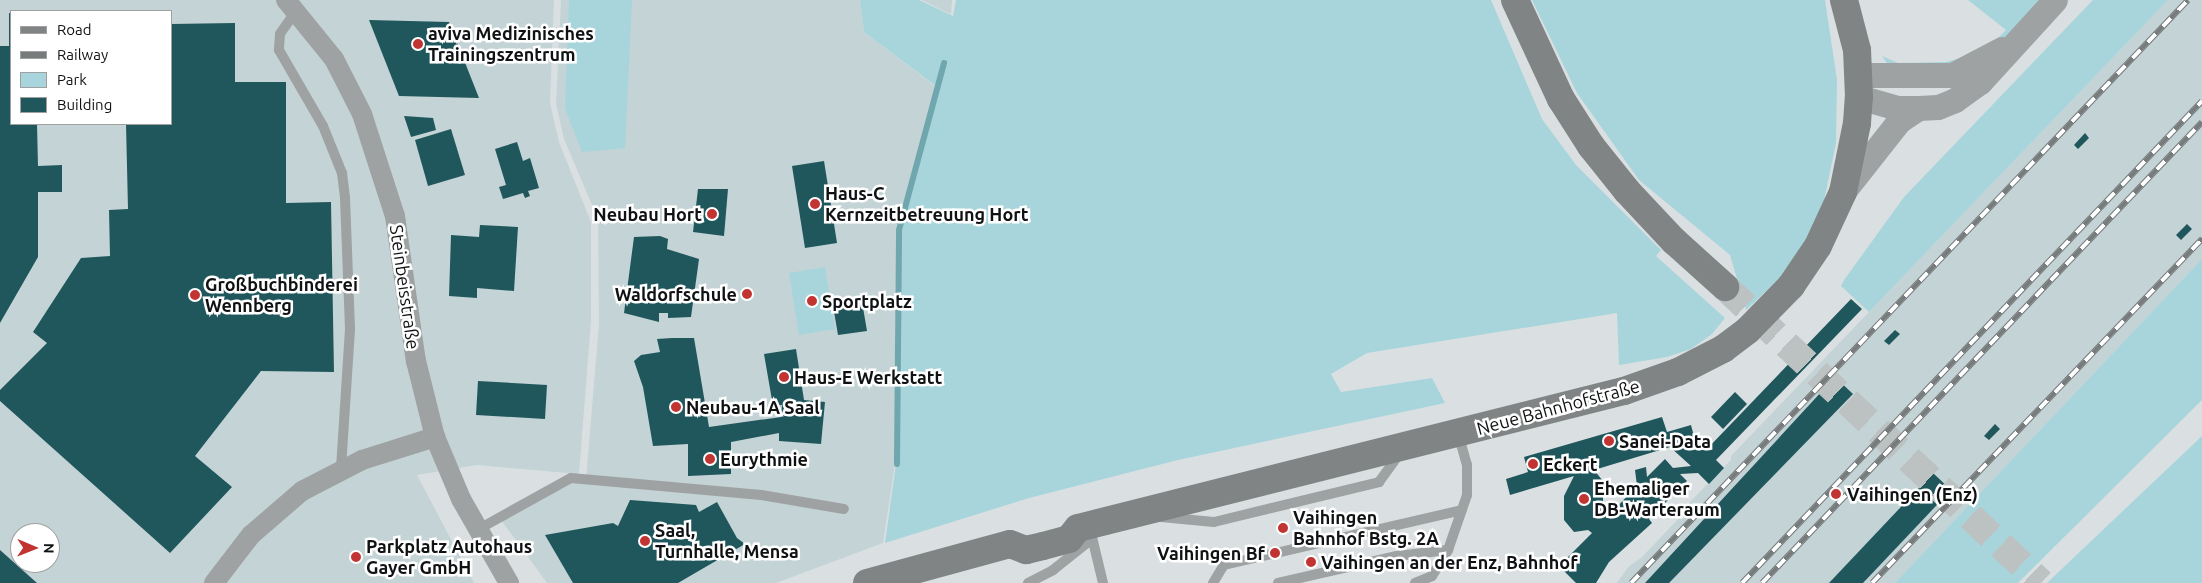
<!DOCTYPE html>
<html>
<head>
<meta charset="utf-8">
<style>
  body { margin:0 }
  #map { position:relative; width:2202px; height:583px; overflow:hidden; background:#dae0e1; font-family:Ubuntu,sans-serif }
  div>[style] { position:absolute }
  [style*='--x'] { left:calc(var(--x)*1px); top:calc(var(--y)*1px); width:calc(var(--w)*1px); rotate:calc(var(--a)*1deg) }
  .built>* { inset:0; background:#c4d3d5 }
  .green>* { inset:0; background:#a7d5db }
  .stream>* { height:6px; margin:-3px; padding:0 3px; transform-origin:3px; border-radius:3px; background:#70a6ad }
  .building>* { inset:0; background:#20575d }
  .secondary-tunnel>* { height:28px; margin-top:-14px; transform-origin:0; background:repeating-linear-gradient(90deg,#bcc1c2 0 28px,transparent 0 42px) }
  .service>* { height:10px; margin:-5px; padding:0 5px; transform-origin:5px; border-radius:5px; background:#9fa2a2 }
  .minor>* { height:20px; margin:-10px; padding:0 10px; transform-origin:10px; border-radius:10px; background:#9fa2a2 }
  .tertiary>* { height:25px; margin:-12.5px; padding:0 12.5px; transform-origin:12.5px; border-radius:12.5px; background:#9fa2a2 }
  .secondary>* { height:28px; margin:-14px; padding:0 14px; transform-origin:14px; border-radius:14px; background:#808485 }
  .rail>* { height:5.5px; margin-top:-2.75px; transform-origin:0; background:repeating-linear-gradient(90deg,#fff 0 11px,#777b7c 0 22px); box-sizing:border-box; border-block:1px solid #777b7c }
  .dots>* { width:14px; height:14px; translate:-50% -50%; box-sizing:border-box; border:2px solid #fff; border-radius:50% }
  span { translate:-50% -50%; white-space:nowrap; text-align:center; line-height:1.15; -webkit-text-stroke:5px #fff; paint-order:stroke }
  .poi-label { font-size:18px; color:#0f1112; font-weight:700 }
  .left { translate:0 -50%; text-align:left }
  .right { translate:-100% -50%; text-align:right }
  .street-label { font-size:18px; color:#0f1112 }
  .legend { position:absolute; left:10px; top:10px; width:162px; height:115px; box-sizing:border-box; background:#fff; border:1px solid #9fa0a0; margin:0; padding:6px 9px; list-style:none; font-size:15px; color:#0f1112 }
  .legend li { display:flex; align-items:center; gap:10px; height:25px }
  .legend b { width:25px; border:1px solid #9fa0a0 }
  .north { position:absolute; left:10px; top:523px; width:50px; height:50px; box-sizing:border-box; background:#fff; border:1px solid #9fa0a0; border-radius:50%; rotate:91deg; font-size:14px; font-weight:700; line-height:20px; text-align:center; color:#0f1112 }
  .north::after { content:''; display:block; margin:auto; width:18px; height:22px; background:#c23432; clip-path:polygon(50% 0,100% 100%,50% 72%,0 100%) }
</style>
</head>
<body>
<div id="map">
  <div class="built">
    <div style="clip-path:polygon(evenodd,0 0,554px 0,550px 103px,559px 142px,591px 222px,591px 321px,579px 474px,477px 465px,417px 475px,474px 583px,0 583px,0 0,11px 11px,171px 11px,171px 124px,11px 124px,11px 11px,0 0,20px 533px,50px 533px,50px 563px,20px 563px,20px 533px)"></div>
    <div style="clip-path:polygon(561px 0,860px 0,864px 32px,936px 87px,896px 229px,895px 464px,883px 543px,776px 583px,547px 583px,501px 520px,572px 481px,586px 480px,599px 324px,598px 219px,564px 139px,556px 104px)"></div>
    <div style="clip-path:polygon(922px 0,952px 0,951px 14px,946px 12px)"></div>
    <div style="clip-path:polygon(2168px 0,2202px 0,2202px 259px,1895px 583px,1617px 583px,1629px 566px,1641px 558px,1681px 516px,1681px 511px,1731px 460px,1731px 456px)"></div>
  </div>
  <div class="green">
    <div style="clip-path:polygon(569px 0,632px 0,625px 148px,582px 152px,565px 108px)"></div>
    <div style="clip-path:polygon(860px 0,919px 0,953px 16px,956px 0,1491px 0,1542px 119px,1576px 165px,1661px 250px,1656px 256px,1725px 318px,1712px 334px,1691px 349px,1667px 357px,1619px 365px,1617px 313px,1367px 353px,1331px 374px,1341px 392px,1432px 378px,1445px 403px,1178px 460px,1029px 498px,885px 543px,896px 464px,898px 230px,937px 87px,864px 32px)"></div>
    <div style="clip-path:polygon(1532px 0,1825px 0,1837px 80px,1836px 143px,1824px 201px,1810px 235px,1786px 272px,1746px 310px,1730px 255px,1639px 180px,1577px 93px)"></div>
    <div style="clip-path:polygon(1968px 0,2043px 0,2001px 44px,1951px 69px,1890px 68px,1882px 56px,1898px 63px,1946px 62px,1968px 56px,1997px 39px,2006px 30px)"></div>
    <div style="clip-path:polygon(2093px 0,2168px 0,1869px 312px,1841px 286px,1844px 280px,1904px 197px)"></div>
    <div style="clip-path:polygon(2202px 259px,2202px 400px,2018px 583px,1895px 583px)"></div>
    <div style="clip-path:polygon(825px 267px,835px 329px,799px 335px,789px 273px)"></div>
    <div style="clip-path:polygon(2202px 436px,2202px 583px,2047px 583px,2049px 581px)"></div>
  </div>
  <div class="stream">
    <div style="--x:897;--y:464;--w:234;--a:-89.5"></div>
    <div style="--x:899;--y:230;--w:173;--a:-74.9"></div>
  </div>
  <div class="building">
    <div style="clip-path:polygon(9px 13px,11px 13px,11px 124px,37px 124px,38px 166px,62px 165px,62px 192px,38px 192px,38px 257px,0 323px,0 46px,9px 46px)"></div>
    <div style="clip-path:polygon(369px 20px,449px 22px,479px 98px,399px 96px)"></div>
    <div style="clip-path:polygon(235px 23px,235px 82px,286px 82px,286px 203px,331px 202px,334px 372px,261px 371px,195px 456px,232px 487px,170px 553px,0 401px,0 390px,47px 343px,33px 332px,81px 258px,110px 256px,109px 210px,128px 209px,126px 124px,171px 124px,171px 24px)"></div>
    <div style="clip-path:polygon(404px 116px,433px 118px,436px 130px,411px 137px)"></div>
    <div style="clip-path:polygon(451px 129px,465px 175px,428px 186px,415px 140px)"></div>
    <div style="clip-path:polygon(2085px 133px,2089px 138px,2078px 149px,2074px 145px)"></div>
    <div style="clip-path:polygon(517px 142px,523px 161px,530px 158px,539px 188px,528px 191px,530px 196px,525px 198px,523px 193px,503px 199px,499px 187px,506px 185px,495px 149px)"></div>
    <div style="clip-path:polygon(824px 161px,837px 243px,805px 248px,792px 166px)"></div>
    <div style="clip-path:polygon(698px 189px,728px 189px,724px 236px,693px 232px)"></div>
    <div style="clip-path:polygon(2187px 224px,2192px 229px,2181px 240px,2176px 235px)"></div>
    <div style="clip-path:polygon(480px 225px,518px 227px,514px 291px,477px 288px,477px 298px,449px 296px,451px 235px,479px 237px)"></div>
    <div style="clip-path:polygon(660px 236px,668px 239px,667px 249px,699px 259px,691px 317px,668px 318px,668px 313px,659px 313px,659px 322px,624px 313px,634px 237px)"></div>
    <div style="clip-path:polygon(861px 296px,867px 331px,838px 335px,832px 300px)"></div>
    <div style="clip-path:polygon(evenodd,1851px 299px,1862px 309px,1716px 460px,1724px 468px,1709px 484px,1698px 473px,1680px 474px,1687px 481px,1649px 519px,1652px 523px,1609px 562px,1596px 583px,1576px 583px,1559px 566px,1592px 533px,1588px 530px,1574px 532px,1564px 520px,1564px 496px,1574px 476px,1510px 495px,1506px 479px,1528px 472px,1524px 457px,1662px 417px,1667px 432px,1691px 425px,1695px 440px,1706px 450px,1851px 299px,1670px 447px,1691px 466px,1673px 468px,1665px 459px,1647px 477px,1646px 467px,1635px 470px,1637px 486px,1608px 516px,1603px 512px,1603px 481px,1594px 470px,1670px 447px)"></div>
    <div style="clip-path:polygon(1895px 330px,1900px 334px,1889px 345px,1884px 341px)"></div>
    <div style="clip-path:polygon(672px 338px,694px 338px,709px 427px,781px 417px,782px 405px,773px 406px,764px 354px,796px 349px,804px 400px,825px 402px,821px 444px,779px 441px,779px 433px,731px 442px,731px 474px,688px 476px,688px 444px,653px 446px,643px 387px,634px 361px,641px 355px,660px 352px,657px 339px)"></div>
    <div style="clip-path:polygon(1835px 377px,1853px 394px,1669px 583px,1645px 583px)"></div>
    <div style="clip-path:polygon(478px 381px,547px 385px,545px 419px,476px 415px)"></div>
    <div style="clip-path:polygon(1735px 392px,1747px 404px,1723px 429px,1711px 417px)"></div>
    <div style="clip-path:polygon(1995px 424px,2000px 429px,1989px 440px,1984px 436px)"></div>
    <div style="clip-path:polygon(1933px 473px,1951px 490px,1899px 545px,1863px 583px,1829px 583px)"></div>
    <div style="clip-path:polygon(630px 500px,696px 505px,699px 512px,717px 502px,737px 538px,745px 544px,678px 583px,573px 583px,545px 535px,613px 523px,618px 526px)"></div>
    <div style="clip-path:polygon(0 550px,37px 583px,0 583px)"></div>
  </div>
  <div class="secondary-tunnel">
    <div style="--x:1725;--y:287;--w:433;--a:43.1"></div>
  </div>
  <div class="service">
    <div style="--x:296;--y:11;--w:28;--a:125"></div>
    <div style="--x:280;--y:34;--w:16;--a:94"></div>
    <div style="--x:279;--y:50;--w:88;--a:59.9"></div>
    <div style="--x:323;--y:126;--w:51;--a:68"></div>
    <div style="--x:342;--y:173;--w:25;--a:83"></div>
    <div style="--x:345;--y:198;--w:131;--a:87.8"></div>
    <div style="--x:350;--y:329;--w:141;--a:93.7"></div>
    <div style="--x:1161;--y:517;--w:53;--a:5.4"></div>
    <div style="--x:1214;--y:522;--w:170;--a:-13.6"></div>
    <div style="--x:1379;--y:482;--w:36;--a:-54"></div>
    <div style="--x:477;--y:530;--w:107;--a:-29"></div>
    <div style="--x:571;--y:478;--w:191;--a:5.1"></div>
    <div style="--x:761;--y:495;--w:84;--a:9.6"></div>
    <div style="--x:1091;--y:533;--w:51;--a:76.5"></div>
    <div style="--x:1028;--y:583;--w:28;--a:-27"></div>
    <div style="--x:1053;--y:570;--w:50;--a:-38.5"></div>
    <div style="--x:1213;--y:583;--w:21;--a:-59"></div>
    <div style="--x:1224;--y:565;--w:244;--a:-13"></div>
    <div style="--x:1278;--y:583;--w:122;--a:-12.8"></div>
    <div style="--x:1397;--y:556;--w:51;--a:-6.7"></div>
    <div style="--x:1415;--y:583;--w:18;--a:-22"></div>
    <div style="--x:1432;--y:576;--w:31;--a:-58"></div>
    <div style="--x:1448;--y:550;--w:58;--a:-70.9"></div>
    <div style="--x:1467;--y:495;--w:30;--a:-90"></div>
    <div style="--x:1467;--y:465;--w:32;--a:-106"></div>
  </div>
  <div class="minor">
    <div style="--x:286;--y:0;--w:76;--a:50.9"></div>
    <div style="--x:334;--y:59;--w:62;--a:63"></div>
    <div style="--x:362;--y:114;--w:107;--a:72.1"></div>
    <div style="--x:395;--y:216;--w:147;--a:81.8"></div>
    <div style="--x:416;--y:361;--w:78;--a:76"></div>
    <div style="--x:435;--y:437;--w:67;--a:67.2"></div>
    <div style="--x:461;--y:499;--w:97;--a:60.3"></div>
    <div style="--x:214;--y:583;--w:61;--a:-52.4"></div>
    <div style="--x:251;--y:535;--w:67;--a:-40.8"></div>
    <div style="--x:302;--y:491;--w:68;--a:-27.3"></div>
    <div style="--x:362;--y:460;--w:77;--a:-17.5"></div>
  </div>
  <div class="tertiary">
    <div style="--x:1859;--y:75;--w:93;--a:0"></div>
    <div style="--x:1952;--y:75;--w:56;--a:-27.5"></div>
    <div style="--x:1859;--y:97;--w:40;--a:16"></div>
    <div style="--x:1897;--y:108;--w:21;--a:0"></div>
    <div style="--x:1918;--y:108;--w:20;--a:-3"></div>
    <div style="--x:1938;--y:107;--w:18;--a:-22"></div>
    <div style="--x:1955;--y:100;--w:31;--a:-36"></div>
    <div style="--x:1980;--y:82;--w:111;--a:-47.6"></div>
    <div style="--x:1843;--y:192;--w:90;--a:-51.7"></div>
    <div style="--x:1899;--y:121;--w:23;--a:-34"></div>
  </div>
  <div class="secondary">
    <div style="--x:1515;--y:0;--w:109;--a:65.1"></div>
    <div style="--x:1561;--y:99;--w:56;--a:57.4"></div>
    <div style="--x:1591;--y:146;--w:58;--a:51.3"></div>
    <div style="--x:1627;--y:191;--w:69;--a:46.8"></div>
    <div style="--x:1674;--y:241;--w:69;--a:42"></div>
    <div style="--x:867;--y:583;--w:148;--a:-15.3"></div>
    <div style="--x:1010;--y:544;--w:17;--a:21"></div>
    <div style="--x:1026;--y:550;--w:17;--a:-13"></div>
    <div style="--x:1043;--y:546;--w:27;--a:-15"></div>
    <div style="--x:1069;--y:539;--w:14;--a:-51"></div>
    <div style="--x:1078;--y:528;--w:563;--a:-14.09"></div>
    <div style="--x:1624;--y:391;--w:57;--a:-19.4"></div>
    <div style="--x:1678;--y:372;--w:51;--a:-27.1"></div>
    <div style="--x:1723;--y:349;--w:31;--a:-37"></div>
    <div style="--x:1748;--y:330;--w:62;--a:-45.7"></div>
    <div style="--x:1791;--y:286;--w:48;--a:-56"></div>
    <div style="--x:1818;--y:246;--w:60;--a:-65.2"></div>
    <div style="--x:1843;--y:192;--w:70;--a:-78.5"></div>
    <div style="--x:1857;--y:123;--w:26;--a:-86"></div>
    <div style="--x:1859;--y:97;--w:47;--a:-92.4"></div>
    <div style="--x:1857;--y:50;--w:52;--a:-104.6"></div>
  </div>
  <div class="rail">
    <div style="--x:1631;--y:583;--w:806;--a:-46.31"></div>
    <div style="--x:1742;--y:583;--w:666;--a:-46.34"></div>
    <div style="--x:1762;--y:583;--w:637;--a:-46.34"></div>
    <div style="--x:1872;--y:583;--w:477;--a:-46.2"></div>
  </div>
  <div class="dots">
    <div style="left:418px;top:44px;background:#c23432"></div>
    <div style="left:815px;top:204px;background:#c23432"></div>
    <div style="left:712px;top:214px;background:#c23432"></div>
    <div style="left:747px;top:294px;background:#c23432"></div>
    <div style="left:195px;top:295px;background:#c23432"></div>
    <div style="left:812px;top:301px;background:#c23432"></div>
    <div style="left:784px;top:377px;background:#c23432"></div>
    <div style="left:676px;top:407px;background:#c23432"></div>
    <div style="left:1609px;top:441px;background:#c23432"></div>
    <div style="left:710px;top:459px;background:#c23432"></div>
    <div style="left:1533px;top:464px;background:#c23432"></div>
    <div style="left:1836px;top:494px;background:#c23432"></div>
    <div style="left:1584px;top:499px;background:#c23432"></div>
    <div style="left:1283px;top:528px;background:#c23432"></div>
    <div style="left:645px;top:541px;background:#c23432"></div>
    <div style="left:1275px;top:553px;background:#c23432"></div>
    <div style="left:356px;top:557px;background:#c23432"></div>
    <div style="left:1311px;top:562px;background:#c23432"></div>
  </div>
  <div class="poi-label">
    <span class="left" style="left:428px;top:44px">aviva Medizinisches<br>Trainingszentrum</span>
    <span class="left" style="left:825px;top:204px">Haus-C<br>Kernzeitbetreuung Hort</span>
    <span class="right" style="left:702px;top:214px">Neubau Hort</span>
    <span class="left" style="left:205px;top:295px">Großbuchbinderei<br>Wennberg</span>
    <span class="right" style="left:737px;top:294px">Waldorfschule</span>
    <span class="left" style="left:822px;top:301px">Sportplatz</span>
    <span class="left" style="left:794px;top:377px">Haus-E Werkstatt</span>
    <span class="left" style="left:686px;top:407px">Neubau-1A Saal</span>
    <span class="left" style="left:1619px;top:441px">Sanei-Data</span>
    <span class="left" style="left:720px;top:459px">Eurythmie</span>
    <span class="left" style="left:1543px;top:464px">Eckert</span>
    <span class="left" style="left:1594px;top:499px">Ehemaliger<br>DB-Warteraum</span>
    <span class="left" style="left:1847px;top:494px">Vaihingen (Enz)</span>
    <span class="left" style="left:1293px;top:528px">Vaihingen<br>Bahnhof Bstg. 2A</span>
    <span class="left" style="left:655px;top:541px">Saal,<br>Turnhalle, Mensa</span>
    <span class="left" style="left:366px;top:557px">Parkplatz Autohaus<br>Gayer GmbH</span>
    <span class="right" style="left:1265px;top:553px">Vaihingen Bf</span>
    <span class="left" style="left:1321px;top:562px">Vaihingen an der Enz, Bahnhof</span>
  </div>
  <div class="street-label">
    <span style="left:405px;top:287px;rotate:82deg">Steinbeisstraße</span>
    <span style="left:1558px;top:407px;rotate:-15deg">Neue Bahnhofstraße</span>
  </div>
  <ul class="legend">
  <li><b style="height:6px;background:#808485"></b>Road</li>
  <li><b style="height:6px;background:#777b7c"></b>Railway</li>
  <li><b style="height:14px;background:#a7d5db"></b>Park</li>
  <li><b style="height:14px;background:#20575d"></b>Building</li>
  </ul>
  <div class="north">N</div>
</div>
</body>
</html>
